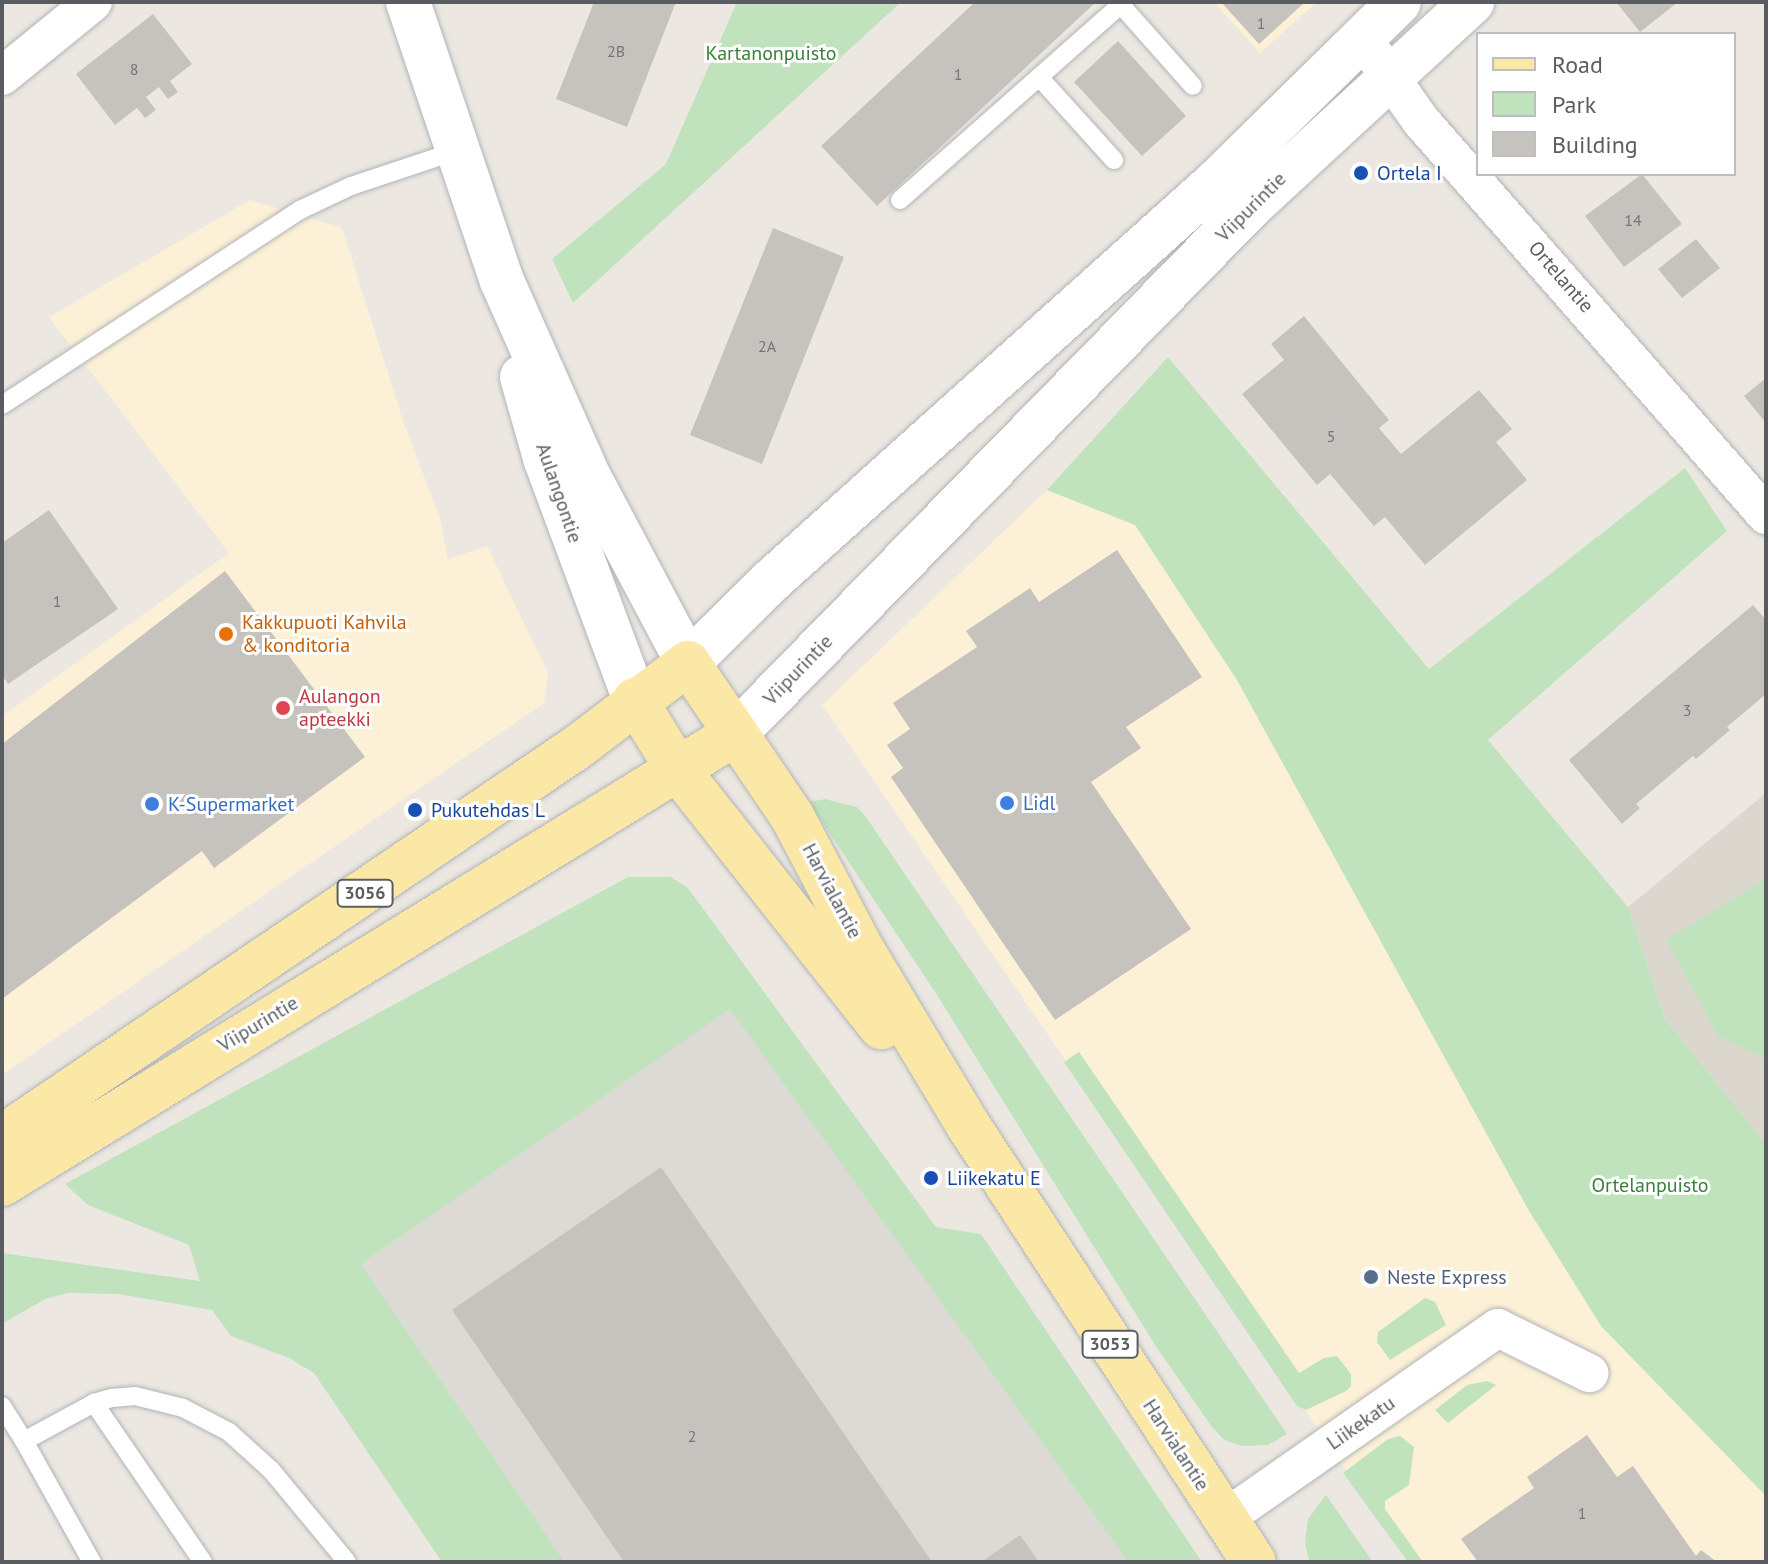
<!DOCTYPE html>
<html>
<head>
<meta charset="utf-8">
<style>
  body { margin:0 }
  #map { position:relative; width:1768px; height:1564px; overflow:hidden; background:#ece8e1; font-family:"PT Sans",sans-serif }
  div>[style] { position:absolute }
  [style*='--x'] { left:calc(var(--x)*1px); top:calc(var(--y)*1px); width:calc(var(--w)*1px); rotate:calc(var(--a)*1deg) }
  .commercial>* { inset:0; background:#fcf0d6 }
  .industrial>* { inset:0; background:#dddad5 }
  .education>* { inset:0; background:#dbd7cf }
  .green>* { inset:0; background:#c0e3be }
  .building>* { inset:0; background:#c6c3be }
  .roads { filter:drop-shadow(0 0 2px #b1b4b8) drop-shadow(0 0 2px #b1b4b8) }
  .lane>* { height:18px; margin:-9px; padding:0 9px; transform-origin:9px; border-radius:9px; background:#fff }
  .street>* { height:38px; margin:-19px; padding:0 19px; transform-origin:19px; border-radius:19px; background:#fff }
  .secondary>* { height:44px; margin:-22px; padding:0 22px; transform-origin:22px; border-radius:22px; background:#fff }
  .primary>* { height:44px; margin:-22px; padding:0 22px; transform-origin:22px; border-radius:22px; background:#fbe8a6 }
  .dots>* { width:22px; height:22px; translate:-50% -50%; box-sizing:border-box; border:4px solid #fff; border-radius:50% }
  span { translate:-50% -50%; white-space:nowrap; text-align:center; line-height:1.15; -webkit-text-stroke:6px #fff; paint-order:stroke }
  .number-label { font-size:16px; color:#747678 }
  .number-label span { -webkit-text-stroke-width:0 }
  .shield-label span { padding:2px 6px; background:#fff; border:2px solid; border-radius:6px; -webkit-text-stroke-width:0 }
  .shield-label { font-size:18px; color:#595d61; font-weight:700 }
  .park-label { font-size:20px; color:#398138 }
  .transit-label { font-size:20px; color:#164399 }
  .left { translate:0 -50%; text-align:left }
  .street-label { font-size:20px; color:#595d61 }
  .food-label { font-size:20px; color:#c56008 }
  .health-label { font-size:20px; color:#be3a42 }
  .shop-label { font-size:20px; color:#366cbe }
  .service-label { font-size:20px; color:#4e5e75 }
  .frame { position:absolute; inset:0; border:4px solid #595d61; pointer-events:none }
  .legend { position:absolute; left:1476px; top:32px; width:260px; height:144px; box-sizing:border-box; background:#fff; border:2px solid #bdbec0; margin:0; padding:10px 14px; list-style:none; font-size:24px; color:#595d61 }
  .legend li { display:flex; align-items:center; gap:16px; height:40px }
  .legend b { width:40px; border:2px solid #bdbec0 }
</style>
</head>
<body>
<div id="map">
  <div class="commercial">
    <div style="clip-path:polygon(1214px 2px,1317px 2px,1260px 53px)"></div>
    <div style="clip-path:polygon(250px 200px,342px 228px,404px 424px,440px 518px,448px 559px,487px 546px,548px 673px,544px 703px,2px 1075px,2px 716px,229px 553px,49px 317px)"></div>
    <div style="clip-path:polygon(1047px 490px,1135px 524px,1237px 680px,1528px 1209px,1601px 1326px,1766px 1496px,1766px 1562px,1409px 1562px,822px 705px)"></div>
  </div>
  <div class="industrial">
    <div style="clip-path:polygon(730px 1008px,1128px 1562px,565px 1562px,361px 1264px)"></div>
  </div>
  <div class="education">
    <div style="clip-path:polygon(1766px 793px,1766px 1144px,1665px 1019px,1628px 907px)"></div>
  </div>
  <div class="green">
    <div style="clip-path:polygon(737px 2px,901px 2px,573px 303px,552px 259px,666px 164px)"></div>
    <div style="clip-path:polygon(1168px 357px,1429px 669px,1685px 468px,1727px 531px,1488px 740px,1628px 907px,1665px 1019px,1766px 1144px,1766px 1496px,1601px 1326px,1528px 1209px,1237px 680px,1135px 525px,1047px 490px)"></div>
    <div style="clip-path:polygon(825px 799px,857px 807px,866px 817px,1287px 1434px,1268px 1445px,1243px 1446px,1224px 1440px,1212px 1427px,1157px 1348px,937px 995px,809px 802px)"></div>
    <div style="clip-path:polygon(628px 877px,671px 877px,688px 888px,936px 1227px,981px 1234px,1202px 1562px,1128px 1562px,730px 1009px,361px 1264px,565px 1562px,442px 1562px,314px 1373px,289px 1358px,231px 1336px,212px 1310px,118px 1294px,68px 1293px,45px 1299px,2px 1324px,2px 1253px,200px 1281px,189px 1245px,88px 1205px,65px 1184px)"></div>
    <div style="clip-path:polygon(1766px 879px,1766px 1057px,1764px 1058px,1718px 1036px,1666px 940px)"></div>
    <div style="clip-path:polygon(1079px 1052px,1299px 1373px,1324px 1358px,1337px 1356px,1351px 1374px,1351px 1386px,1346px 1391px,1306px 1410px,1297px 1406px,1064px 1062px)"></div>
    <div style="clip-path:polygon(1425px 1298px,1435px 1302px,1446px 1325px,1390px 1360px,1377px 1342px,1378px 1332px)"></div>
    <div style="clip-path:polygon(1487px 1381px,1496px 1385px,1448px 1423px,1435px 1410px,1467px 1385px)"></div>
    <div style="clip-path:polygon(1400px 1436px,1414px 1447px,1409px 1485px,1385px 1501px,1385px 1509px,1423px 1562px,1408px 1562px,1343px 1473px,1388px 1439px)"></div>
    <div style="clip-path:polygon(1326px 1495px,1373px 1562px,1309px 1562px,1305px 1542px,1308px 1519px)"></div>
  </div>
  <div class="building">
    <div style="clip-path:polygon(594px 2px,676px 2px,627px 127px,556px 99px)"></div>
    <div style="clip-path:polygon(975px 2px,1096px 2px,877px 206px,821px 146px)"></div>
    <div style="clip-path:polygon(1221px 2px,1305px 2px,1259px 44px)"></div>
    <div style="clip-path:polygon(1616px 2px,1678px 2px,1640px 32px)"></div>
    <div style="clip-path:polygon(153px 14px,192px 64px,170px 81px,178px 92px,168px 99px,159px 87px,146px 97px,156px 110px,145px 118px,137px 108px,115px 125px,76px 74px)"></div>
    <div style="clip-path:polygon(1118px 41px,1186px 116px,1142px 156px,1074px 82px)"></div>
    <div style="clip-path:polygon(1642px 174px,1682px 224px,1624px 267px,1585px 216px)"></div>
    <div style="clip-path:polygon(773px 228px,844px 257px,762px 464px,690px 435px)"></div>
    <div style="clip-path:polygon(1696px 239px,1720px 268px,1682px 298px,1658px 269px)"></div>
    <div style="clip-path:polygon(1304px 316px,1389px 420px,1379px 428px,1401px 454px,1479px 390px,1512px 429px,1496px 442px,1527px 480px,1425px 565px,1385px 517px,1374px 526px,1330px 474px,1317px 485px,1242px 394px,1284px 360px,1271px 344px)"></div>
    <div style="clip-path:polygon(1766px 378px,1766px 423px,1744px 396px)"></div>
    <div style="clip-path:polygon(49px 510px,118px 609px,8px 684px,2px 675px,2px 543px)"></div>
    <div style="clip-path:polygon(1117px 550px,1202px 677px,1126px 727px,1141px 748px,1091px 782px,1191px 929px,1055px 1020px,891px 777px,903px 768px,887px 745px,910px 729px,893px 703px,977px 647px,966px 631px,1030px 588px,1039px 602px)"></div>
    <div style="clip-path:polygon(225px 571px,365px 757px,214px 868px,202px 851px,2px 999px,2px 744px)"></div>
    <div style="clip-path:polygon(1753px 605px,1766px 620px,1766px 694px,1727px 727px,1730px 730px,1696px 759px,1693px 756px,1636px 804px,1640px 808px,1622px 824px,1569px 760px)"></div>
    <div style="clip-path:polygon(661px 1167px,932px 1562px,624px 1562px,452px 1310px)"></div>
    <div style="clip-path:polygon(1587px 1435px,1617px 1477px,1633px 1466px,1696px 1556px,1701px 1550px,1717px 1562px,1478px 1562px,1461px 1539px,1534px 1488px,1527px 1477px)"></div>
    <div style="clip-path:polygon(1020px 1535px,1039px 1562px,981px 1562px)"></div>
  </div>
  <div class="roads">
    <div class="lane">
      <div style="--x:1121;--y:5;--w:108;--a:48.4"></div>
      <div style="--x:1039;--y:77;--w:112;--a:47.9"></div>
      <div style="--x:900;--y:200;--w:299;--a:-41.5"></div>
      <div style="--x:2;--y:405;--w:356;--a:-33.2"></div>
      <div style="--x:300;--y:210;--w:56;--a:-25.2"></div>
      <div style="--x:351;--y:186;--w:114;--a:-18.4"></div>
      <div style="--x:94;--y:1403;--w:193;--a:55.6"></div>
      <div style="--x:2;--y:1406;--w:41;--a:57.8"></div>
      <div style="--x:24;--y:1441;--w:80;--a:-28.5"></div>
      <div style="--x:94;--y:1403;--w:19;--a:-16"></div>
      <div style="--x:112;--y:1398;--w:23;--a:-5"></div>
      <div style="--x:135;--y:1396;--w:49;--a:14"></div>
      <div style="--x:183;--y:1408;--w:52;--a:27.6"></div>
      <div style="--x:229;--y:1432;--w:57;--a:42.1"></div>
      <div style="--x:271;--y:1470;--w:119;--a:50.4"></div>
      <div style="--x:24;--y:1441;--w:139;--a:60.7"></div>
    </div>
    <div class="street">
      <div style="--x:1361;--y:36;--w:104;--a:54.8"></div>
      <div style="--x:1421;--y:121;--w:524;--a:48.79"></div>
      <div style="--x:2;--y:76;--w:117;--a:-39.1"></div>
      <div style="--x:1224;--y:1519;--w:334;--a:-34.9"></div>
      <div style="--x:1498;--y:1328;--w:102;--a:26.3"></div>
    </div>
    <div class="secondary">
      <div style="--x:408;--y:2;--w:294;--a:71.4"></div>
      <div style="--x:502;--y:281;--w:214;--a:66.1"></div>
      <div style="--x:589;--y:477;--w:211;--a:62"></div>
      <div style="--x:688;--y:663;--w:118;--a:-44.7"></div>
      <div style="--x:772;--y:580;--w:598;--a:-41.88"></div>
      <div style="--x:1217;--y:181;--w:255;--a:-44.5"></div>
      <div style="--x:522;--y:377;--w:84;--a:74.1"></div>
      <div style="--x:545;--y:458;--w:258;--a:69.6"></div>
      <div style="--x:735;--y:734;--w:735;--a:-45.66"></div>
      <div style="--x:1249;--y:208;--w:304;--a:-42.7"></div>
    </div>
    <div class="primary">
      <div style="--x:635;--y:700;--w:82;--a:58.4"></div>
      <div style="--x:678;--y:770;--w:328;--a:51.7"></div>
      <div style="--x:2;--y:1137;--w:697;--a:-34.12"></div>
      <div style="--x:579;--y:746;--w:137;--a:-37.3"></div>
      <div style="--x:688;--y:663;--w:185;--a:55.8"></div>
      <div style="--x:792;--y:816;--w:153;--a:62.3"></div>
      <div style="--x:863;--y:951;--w:203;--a:58.9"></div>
      <div style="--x:968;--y:1125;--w:522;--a:56.8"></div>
      <div style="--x:2;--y:1184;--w:860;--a:-31.55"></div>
    </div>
  </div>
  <div class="dots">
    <div style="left:1361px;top:173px;background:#1a4fb4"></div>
    <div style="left:226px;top:634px;background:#e8710a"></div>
    <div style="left:283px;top:708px;background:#e0444e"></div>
    <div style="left:1007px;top:803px;background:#3f7fe0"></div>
    <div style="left:152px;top:804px;background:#3f7fe0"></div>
    <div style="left:415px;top:810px;background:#1a4fb4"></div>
    <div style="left:931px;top:1178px;background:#1a4fb4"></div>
    <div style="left:1371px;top:1277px;background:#5c6f8a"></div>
  </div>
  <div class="number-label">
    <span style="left:1261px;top:23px">1</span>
    <span style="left:616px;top:51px">2B</span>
    <span style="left:134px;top:69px">8</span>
    <span style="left:958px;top:74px">1</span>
    <span style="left:1633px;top:220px">14</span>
    <span style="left:767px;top:346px">2A</span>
    <span style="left:1331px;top:436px">5</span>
    <span style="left:57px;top:601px">1</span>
    <span style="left:1687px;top:710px">3</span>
    <span style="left:692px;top:1436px">2</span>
    <span style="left:1582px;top:1513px">1</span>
  </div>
  <div class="shield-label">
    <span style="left:365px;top:893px">3056</span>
    <span style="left:1110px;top:1344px">3053</span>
  </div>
  <div class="park-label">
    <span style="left:771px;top:53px">Kartanonpuisto</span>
    <span style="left:1650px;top:1185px">Ortelanpuisto</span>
  </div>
  <div class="transit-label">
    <span class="left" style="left:1377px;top:173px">Ortela I</span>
    <span class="left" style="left:431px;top:810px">Pukutehdas L</span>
    <span class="left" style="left:947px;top:1178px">Liikekatu E</span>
  </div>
  <div class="street-label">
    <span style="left:1251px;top:207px;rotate:-45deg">Viipurintie</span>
    <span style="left:1561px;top:277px;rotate:49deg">Ortelantie</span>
    <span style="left:559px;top:493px;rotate:71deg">Aulangontie</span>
    <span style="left:798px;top:670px;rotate:-46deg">Viipurintie</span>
    <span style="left:832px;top:891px;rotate:62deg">Harvialantie</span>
    <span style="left:258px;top:1024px;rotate:-31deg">Viipurintie</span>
    <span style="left:1361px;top:1423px;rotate:-35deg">Liikekatu</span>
    <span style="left:1176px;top:1445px;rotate:57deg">Harvialantie</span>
  </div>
  <div class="food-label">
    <span class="left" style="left:242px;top:634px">Kakkupuoti Kahvila<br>&amp; konditoria</span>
  </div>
  <div class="health-label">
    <span class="left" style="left:299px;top:708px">Aulangon<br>apteekki</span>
  </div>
  <div class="shop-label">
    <span class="left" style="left:1023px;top:803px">Lidl</span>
    <span class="left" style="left:168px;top:804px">K-Supermarket</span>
  </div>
  <div class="service-label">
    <span class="left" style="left:1387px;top:1277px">Neste Express</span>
  </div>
  <div class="frame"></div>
  <ul class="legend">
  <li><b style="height:10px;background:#fbe8a6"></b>Road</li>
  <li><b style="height:22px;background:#c0e3be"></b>Park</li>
  <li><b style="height:22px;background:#c6c3be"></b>Building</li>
  </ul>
</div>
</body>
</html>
